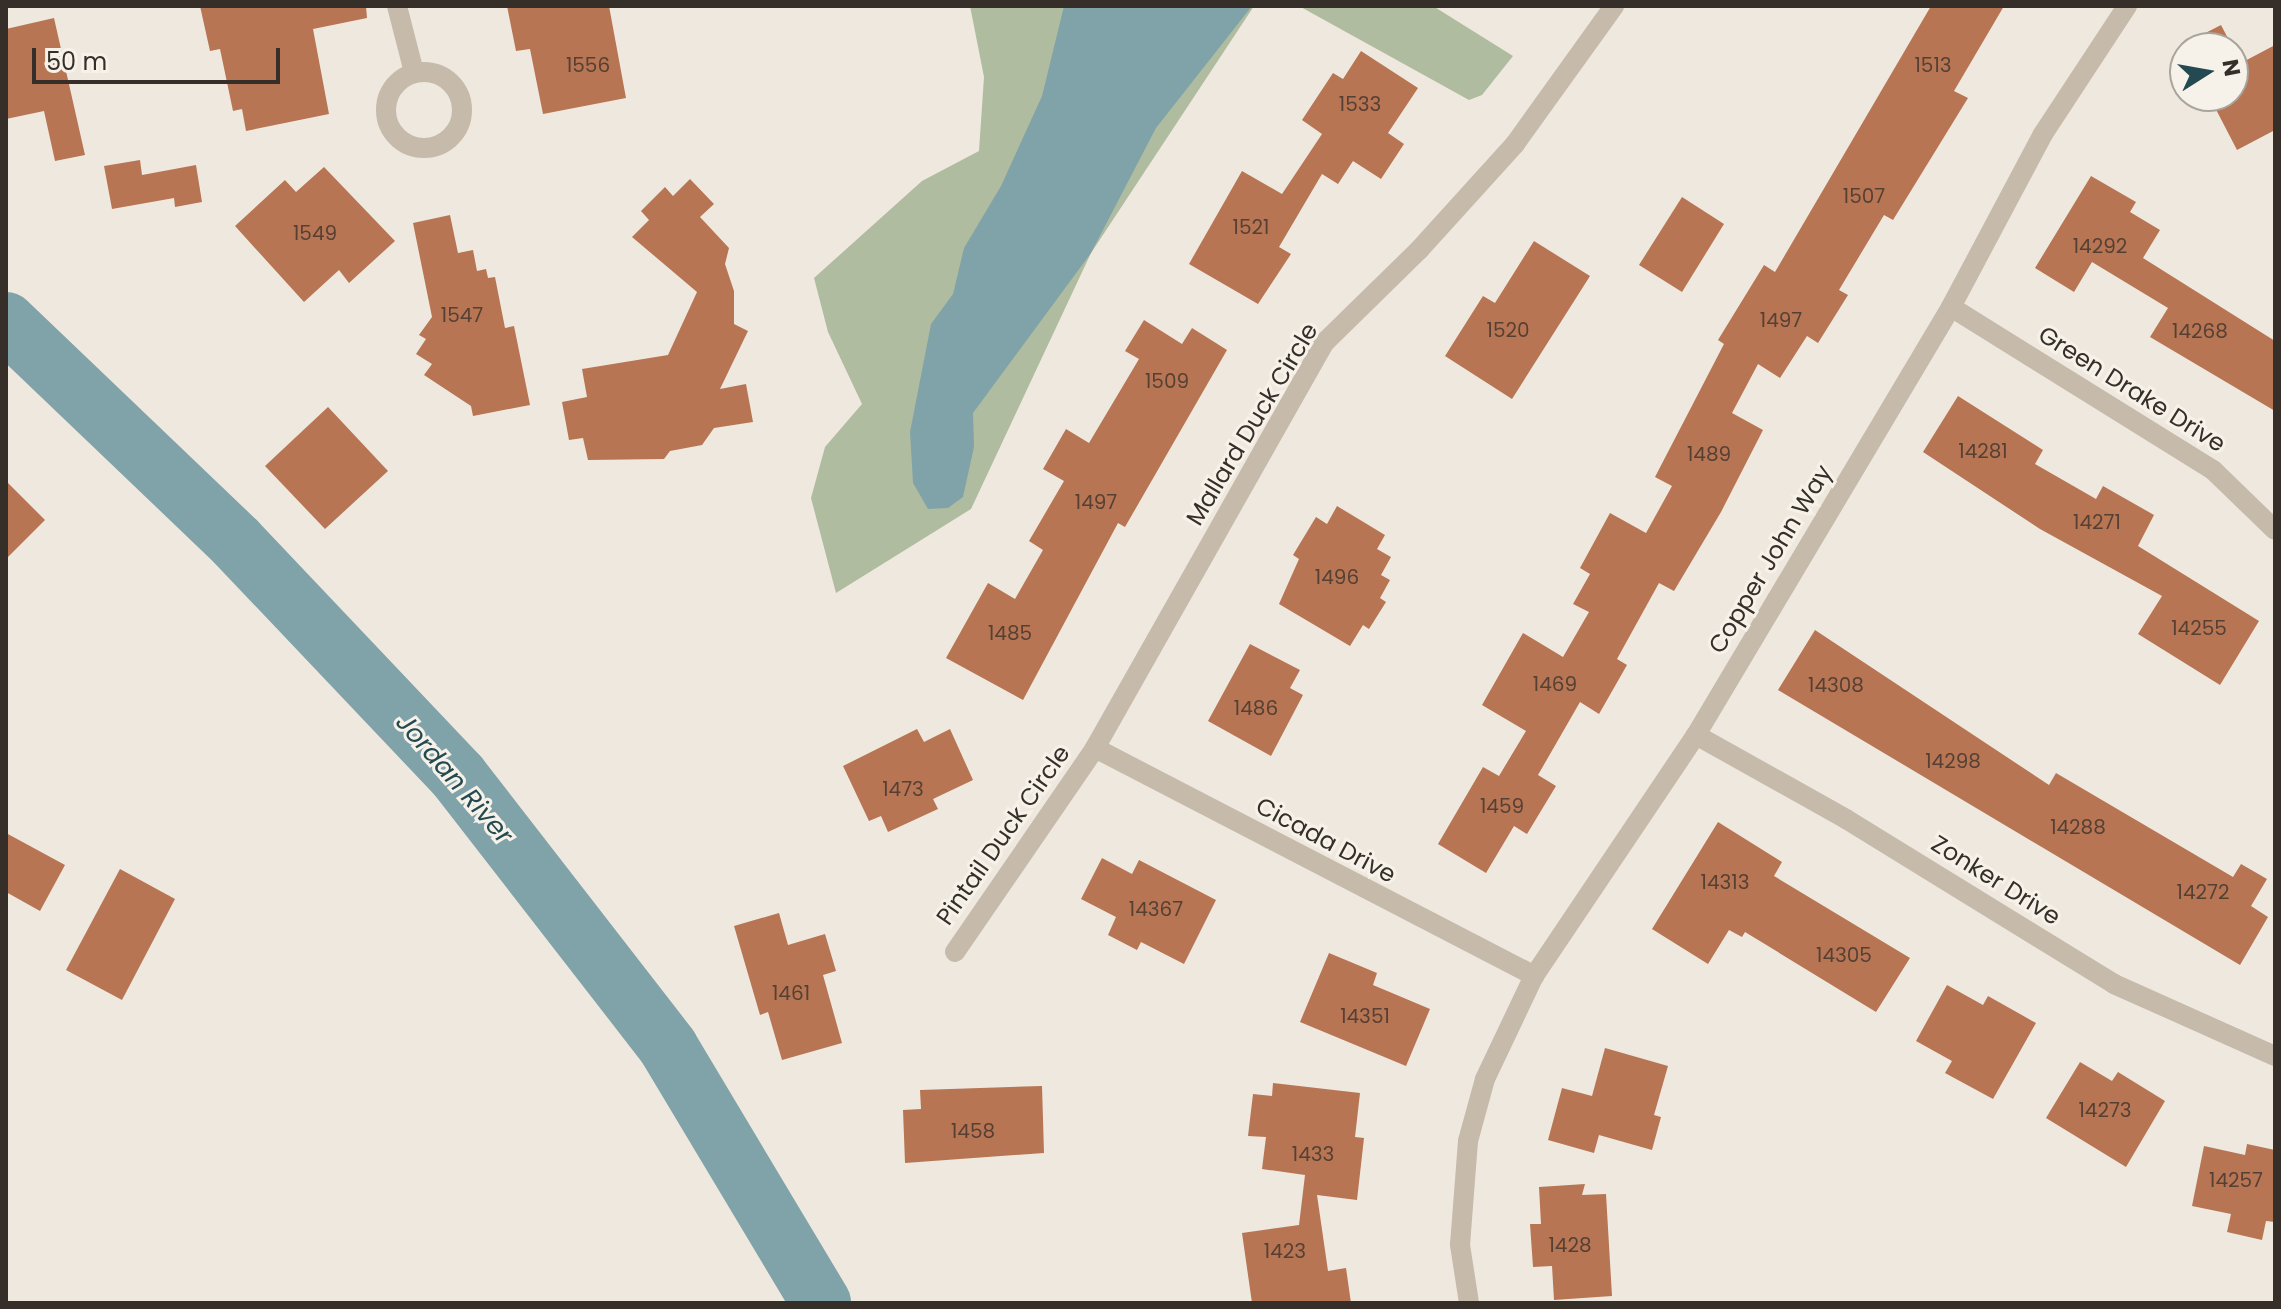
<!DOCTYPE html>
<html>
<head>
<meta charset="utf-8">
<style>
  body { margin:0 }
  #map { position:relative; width:2281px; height:1309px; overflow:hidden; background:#efe8de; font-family:Poppins,sans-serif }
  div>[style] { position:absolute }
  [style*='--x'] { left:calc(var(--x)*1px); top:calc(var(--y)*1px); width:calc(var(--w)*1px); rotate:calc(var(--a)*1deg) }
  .green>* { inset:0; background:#b0bc9f }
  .water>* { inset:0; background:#80a3a9 }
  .river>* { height:60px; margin:-30px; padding:0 30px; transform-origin:30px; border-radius:30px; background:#80a3a9 }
  .building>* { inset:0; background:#b77554 }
  .minor>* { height:20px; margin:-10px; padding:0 10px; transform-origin:10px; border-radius:10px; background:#c6baab }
  .minor>.ring { margin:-10px; padding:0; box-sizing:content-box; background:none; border:20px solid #c6baab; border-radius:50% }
  span { translate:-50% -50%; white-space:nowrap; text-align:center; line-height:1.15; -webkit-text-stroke:6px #f7f2e9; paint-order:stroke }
  .number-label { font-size:20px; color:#564034 }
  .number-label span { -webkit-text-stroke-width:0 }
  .street-label { font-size:24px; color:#352e29 }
  .water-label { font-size:26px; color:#244a51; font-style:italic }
  .frame { position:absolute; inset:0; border:8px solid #352e29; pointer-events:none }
  .north { position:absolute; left:2169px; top:32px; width:80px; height:80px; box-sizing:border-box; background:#f7f2e9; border:2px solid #a9a49c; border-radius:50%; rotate:79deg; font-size:22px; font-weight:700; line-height:32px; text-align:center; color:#352e29 }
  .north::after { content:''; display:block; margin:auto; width:28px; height:36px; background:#244a51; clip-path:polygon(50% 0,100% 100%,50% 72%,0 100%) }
  .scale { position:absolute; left:32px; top:48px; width:248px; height:36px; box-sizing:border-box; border:4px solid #352e29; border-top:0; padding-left:10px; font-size:24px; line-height:28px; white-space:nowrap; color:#352e29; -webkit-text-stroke:6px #f7f2e9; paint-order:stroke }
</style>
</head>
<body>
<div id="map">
  <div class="green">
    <div style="clip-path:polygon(970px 6px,1254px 6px,1091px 253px,971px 509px,836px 593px,811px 498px,825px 447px,862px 404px,828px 332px,814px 278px,922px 181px,979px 151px,984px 77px)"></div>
    <div style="clip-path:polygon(1299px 6px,1433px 6px,1513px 56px,1482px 95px,1469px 100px)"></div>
  </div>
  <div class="water">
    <div style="clip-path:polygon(1064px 6px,1252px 6px,1156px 128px,1091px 253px,973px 413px,974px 447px,963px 497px,948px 508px,928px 509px,913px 483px,910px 432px,931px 324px,953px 294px,964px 248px,1001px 186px,1042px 96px)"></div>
  </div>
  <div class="river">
    <div style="--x:6;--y:322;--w:318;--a:43.7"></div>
    <div style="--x:236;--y:542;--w:323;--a:46.5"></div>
    <div style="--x:458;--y:776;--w:343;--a:52.2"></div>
    <div style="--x:668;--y:1047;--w:298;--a:59.1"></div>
  </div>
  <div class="building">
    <div style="clip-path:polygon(200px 6px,366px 6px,367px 18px,313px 29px,329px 114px,246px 131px,242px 109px,233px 111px,220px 49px,210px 51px)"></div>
    <div style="clip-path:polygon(507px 6px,609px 6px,626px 98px,543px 114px,530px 49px,516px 51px)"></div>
    <div style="clip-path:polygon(1931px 6px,2004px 6px,1954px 91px,1968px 98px,1893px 220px,1884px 215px,1839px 290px,1848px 295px,1818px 343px,1807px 336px,1780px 378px,1758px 364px,1732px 413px,1763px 430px,1721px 512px,1674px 591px,1659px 583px,1617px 659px,1627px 665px,1599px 714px,1580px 702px,1538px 775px,1556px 786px,1527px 834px,1514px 826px,1486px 873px,1438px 844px,1483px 767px,1499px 776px,1526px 731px,1482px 705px,1523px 633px,1563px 657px,1589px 612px,1573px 604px,1590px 574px,1580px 568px,1610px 513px,1646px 533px,1672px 486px,1655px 477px,1724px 344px,1718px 340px,1764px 265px,1775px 272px)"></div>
    <div style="clip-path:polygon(54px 18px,85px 155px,55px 161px,44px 111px,6px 119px,6px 29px)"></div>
    <div style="clip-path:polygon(2221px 25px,2241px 63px,2275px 45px,2275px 130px,2237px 150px,2209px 96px,2233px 96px,2233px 48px,2185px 51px,2182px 45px)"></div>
    <div style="clip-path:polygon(1361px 51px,1418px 88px,1388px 133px,1404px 144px,1381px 179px,1353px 161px,1338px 184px,1322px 174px,1279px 247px,1291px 254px,1258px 304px,1189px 264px,1242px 171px,1282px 194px,1322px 134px,1302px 120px,1333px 73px,1343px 79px)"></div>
    <div style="clip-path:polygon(140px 160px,142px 175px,196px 165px,202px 202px,175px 207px,174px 198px,112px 209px,104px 166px)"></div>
    <div style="clip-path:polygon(324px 167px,395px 241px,349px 283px,339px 270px,304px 302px,235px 226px,285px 180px,296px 192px)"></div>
    <div style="clip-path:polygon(2091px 176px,2136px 202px,2130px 212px,2160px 230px,2143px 258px,2275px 341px,2275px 411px,2150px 337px,2168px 308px,2092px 262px,2074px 292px,2035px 268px)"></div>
    <div style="clip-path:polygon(690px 179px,714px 204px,700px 217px,729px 248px,725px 264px,734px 291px,734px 324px,748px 331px,720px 389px,746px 384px,753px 422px,714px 428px,702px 445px,670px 451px,664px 459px,588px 460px,583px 438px,569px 440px,562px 402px,587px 397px,582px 369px,668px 355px,697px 292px,632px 237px,649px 220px,641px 211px,665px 187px,673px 196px)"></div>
    <div style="clip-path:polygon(1682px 197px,1724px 224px,1682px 292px,1639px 265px)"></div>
    <div style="clip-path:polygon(450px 215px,458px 253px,473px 250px,477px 271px,486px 269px,488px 278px,495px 277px,505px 328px,514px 326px,530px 405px,473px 416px,471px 406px,424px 375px,432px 364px,416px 354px,426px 339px,419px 335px,432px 317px,413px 223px)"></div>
    <div style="clip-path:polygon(1534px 241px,1590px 276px,1512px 399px,1445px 356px,1483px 296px,1495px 303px)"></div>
    <div style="clip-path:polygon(1144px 320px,1182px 344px,1192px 328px,1227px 350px,1125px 527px,1118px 523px,1023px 700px,946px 658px,988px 583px,1015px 599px,1043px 550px,1029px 541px,1064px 481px,1043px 469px,1066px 429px,1089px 443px,1139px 359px,1125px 351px)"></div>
    <div style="clip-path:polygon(1958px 396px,2043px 450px,2035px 464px,2096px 499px,2103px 486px,2154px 515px,2138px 546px,2259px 621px,2220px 685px,2138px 634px,2162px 596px,2040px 529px,1923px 452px)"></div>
    <div style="clip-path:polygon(328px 407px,388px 471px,325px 529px,265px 466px)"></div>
    <div style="clip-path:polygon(6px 481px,45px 520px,6px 559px)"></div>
    <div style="clip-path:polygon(1337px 506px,1385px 535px,1377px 549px,1391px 557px,1381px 575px,1390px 580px,1380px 598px,1386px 602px,1369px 629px,1363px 625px,1350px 646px,1279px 604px,1299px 559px,1293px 555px,1316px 517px,1327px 524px)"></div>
    <div style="clip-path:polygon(1815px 630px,2049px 785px,2056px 773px,2233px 877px,2241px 864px,2267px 879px,2251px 906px,2268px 917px,2240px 965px,1778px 690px)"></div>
    <div style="clip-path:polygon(1250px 644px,1300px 670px,1290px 688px,1303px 695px,1271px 756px,1208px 721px)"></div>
    <div style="clip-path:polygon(917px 729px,924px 742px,950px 729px,973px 780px,933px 799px,938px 809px,888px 832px,881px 816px,869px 821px,843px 766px)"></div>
    <div style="clip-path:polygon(1718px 822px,1782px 862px,1774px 876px,1910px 958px,1876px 1012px,1745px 932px,1742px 937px,1729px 930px,1708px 964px,1652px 929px)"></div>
    <div style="clip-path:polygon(6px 833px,65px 865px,40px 911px,6px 892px)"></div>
    <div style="clip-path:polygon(1102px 858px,1132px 874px,1139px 860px,1216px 900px,1184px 964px,1141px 942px,1137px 950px,1108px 935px,1116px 917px,1081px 899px)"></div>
    <div style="clip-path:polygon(120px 869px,175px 899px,122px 1000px,66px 970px)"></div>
    <div style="clip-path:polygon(779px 913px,788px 945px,825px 934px,836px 971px,823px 975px,842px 1043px,782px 1060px,768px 1012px,760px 1015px,734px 926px)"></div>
    <div style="clip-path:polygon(1329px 953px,1377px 973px,1373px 985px,1430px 1009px,1406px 1066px,1300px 1022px)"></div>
    <div style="clip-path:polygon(1947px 985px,1983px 1005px,1988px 996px,2036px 1023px,1993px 1099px,1945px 1073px,1952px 1061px,1916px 1041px)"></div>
    <div style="clip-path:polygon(1605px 1048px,1668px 1066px,1654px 1115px,1661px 1117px,1652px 1150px,1599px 1135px,1594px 1153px,1548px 1140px,1562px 1088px,1592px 1096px)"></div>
    <div style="clip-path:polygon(2080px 1062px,2112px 1081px,2118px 1072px,2165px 1101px,2126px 1167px,2046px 1118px)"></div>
    <div style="clip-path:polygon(1273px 1083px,1360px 1093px,1355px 1137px,1364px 1138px,1357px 1200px,1317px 1195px,1328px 1271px,1346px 1268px,1351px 1303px,1252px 1303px,1242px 1233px,1299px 1225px,1305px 1175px,1262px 1169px,1266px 1137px,1248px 1136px,1253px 1094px,1272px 1096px)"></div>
    <div style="clip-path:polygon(1042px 1086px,1044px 1153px,905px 1163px,903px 1110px,921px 1109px,920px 1090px)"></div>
    <div style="clip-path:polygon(2247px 1144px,2275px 1150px,2275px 1222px,2266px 1221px,2262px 1240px,2227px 1232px,2231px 1214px,2192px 1206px,2204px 1146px,2245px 1155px)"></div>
    <div style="clip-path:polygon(1585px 1184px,1582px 1195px,1606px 1194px,1612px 1296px,1554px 1300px,1552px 1266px,1533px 1267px,1530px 1224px,1541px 1224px,1539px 1187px)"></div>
  </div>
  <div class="minor">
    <div style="--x:397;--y:6;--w:68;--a:75.6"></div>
    <div class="ring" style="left:386px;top:72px;width:56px;height:56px"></div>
    <div style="--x:1951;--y:307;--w:309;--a:31.9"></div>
    <div style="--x:2213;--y:470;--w:86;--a:44.1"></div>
    <div style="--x:1696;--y:735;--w:172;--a:29.2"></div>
    <div style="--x:1846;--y:819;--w:315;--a:31.6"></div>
    <div style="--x:2114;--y:984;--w:176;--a:24.1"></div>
    <div style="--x:1095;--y:748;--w:495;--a:27.4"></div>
    <div style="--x:955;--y:952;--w:247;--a:-55.5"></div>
    <div style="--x:1095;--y:748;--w:467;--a:-60.5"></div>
    <div style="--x:1325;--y:342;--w:132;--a:-44.4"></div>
    <div style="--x:1419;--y:250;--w:143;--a:-47.8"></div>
    <div style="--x:1515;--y:144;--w:170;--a:-54.3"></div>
    <div style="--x:1469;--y:1303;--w:59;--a:-98.8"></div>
    <div style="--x:1460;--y:1245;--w:104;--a:-85.6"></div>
    <div style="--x:1468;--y:1141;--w:64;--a:-74.7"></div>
    <div style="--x:1485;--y:1079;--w:114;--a:-64.6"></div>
    <div style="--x:1534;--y:976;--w:290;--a:-56.1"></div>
    <div style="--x:1696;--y:735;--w:498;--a:-59.2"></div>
    <div style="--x:1951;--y:307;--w:196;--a:-62"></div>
    <div style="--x:2043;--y:134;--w:153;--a:-56.7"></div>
  </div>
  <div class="number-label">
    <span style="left:588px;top:65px">1556</span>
    <span style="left:1933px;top:65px">1513</span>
    <span style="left:1360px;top:104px">1533</span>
    <span style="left:1864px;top:196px">1507</span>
    <span style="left:1251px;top:227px">1521</span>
    <span style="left:315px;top:233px">1549</span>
    <span style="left:2100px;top:246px">14292</span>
    <span style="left:462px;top:315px">1547</span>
    <span style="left:1781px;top:320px">1497</span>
    <span style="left:1508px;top:330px">1520</span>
    <span style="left:2200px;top:331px">14268</span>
    <span style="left:1167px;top:381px">1509</span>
    <span style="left:1983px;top:451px">14281</span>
    <span style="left:1709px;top:454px">1489</span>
    <span style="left:1096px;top:502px">1497</span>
    <span style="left:2097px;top:522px">14271</span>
    <span style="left:1337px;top:577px">1496</span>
    <span style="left:2199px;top:628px">14255</span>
    <span style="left:1010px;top:633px">1485</span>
    <span style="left:1555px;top:684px">1469</span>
    <span style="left:1836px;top:685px">14308</span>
    <span style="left:1256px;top:708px">1486</span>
    <span style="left:1953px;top:761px">14298</span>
    <span style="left:903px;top:789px">1473</span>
    <span style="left:1502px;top:806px">1459</span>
    <span style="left:2078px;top:827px">14288</span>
    <span style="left:1725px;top:882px">14313</span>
    <span style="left:2203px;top:892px">14272</span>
    <span style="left:1156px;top:909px">14367</span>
    <span style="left:1844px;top:955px">14305</span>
    <span style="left:791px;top:993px">1461</span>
    <span style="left:1365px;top:1016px">14351</span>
    <span style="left:2105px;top:1110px">14273</span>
    <span style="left:973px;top:1131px">1458</span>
    <span style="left:1313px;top:1154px">1433</span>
    <span style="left:2236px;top:1180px">14257</span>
    <span style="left:1570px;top:1245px">1428</span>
    <span style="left:1285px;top:1251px">1423</span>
  </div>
  <div class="street-label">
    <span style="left:2132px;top:389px;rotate:32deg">Green Drake Drive</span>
    <span style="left:1252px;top:424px;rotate:-59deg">Mallard Duck Circle</span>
    <span style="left:1770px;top:559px;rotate:-59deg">Copper John Way</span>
    <span style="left:1003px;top:835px;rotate:-55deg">Pintail Duck Circle</span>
    <span style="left:1326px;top:840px;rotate:28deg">Cicada Drive</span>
    <span style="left:1996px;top:880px;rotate:32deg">Zonker Drive</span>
  </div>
  <div class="water-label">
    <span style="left:454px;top:779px;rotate:49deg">Jordan River</span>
  </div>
  <div class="frame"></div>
  <div class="north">N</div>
  <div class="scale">50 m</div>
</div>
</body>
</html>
